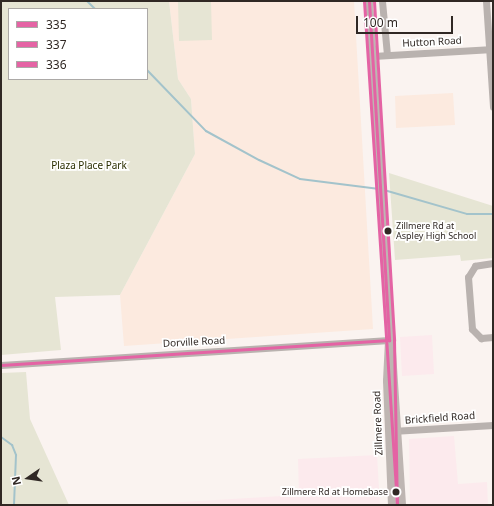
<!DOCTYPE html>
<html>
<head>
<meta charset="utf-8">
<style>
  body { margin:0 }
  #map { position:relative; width:494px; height:506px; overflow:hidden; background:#faf3f0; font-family:"Noto Sans",sans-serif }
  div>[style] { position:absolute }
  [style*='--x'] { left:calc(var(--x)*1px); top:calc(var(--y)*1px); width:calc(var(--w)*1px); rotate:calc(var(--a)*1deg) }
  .commercial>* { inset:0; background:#fceaed }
  .built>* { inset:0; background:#fceadf }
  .green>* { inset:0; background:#e6e5d4 }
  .stream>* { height:2px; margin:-1px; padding:0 1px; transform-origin:1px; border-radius:1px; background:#a3c3cb }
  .minor>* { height:7px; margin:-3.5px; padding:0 3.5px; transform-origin:3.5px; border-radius:3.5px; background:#b9b2af }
  .major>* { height:8px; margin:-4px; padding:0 4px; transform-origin:4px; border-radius:4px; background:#beb6b2 }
  .bus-1>* { height:3px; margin:-1.5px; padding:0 1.5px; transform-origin:1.5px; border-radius:1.5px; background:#e463a4 }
  .bus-2>* { height:3px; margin:-1.5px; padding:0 1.5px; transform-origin:1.5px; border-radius:1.5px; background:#e463a4 }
  .bus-3>* { height:3px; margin:-1.5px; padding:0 1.5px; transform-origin:1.5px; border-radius:1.5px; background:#e463a4 }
  .dots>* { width:11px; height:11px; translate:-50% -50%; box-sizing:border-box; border:2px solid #fff; border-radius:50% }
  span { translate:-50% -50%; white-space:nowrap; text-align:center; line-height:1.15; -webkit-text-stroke:3.5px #fff; paint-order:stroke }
  .bus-label { font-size:9px; color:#302824 }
  .left { translate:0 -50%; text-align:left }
  .right { translate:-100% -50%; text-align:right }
  .street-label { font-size:10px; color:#302824 }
  .park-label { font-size:10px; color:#2b2f00 }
  .frame { position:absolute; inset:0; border:2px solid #302824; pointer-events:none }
  .legend { position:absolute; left:8px; top:8px; width:140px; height:72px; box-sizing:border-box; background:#fff; border:1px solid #aca9a7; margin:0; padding:5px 7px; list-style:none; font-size:12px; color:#302824 }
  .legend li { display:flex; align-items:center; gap:8px; height:20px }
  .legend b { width:20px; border:1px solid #aca9a7 }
  .north { position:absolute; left:8px; top:458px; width:40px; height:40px; -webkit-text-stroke:3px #fff; paint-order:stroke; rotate:257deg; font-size:11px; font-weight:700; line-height:16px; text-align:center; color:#302824 }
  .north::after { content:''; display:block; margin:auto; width:14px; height:18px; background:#302824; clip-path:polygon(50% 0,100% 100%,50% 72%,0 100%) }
  .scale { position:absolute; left:356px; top:16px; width:97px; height:18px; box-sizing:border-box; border:2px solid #302824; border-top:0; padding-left:5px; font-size:12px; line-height:14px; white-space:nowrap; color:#302824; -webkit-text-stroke:3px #fff; paint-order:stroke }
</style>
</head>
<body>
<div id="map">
  <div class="commercial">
    <div style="clip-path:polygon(432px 335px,434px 374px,402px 376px,400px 337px)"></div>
    <div style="clip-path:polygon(454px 436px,458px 484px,487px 482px,488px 505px,410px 505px,409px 439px)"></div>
    <div style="clip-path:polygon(377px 455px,380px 505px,132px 505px,299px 495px,298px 459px)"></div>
  </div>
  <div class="built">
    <div style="clip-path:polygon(169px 1px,354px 1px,373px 329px,124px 346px,120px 295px,195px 154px,191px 99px,178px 79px)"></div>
    <div style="clip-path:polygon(453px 93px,455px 125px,396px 128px,395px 96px)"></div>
  </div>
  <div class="green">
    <div style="clip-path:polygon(evenodd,1px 1px,169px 1px,178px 79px,191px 99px,195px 154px,120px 295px,55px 297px,61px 350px,1px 355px,1px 1px,9px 9px,147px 9px,147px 79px,9px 79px,9px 9px)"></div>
    <div style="clip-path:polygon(178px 1px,211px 1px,212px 40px,179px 41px)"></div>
    <div style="clip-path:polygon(389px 173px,493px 206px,493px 258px,461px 261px,460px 255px,395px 260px)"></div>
    <div style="clip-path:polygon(26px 372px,30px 419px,69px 505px,1px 505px,1px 373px)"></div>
  </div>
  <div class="stream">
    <div style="--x:87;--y:1;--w:11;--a:45"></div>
    <div style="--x:147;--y:70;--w:85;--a:46"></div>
    <div style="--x:206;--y:131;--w:60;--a:28.7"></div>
    <div style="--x:259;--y:160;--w:45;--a:24.9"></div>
    <div style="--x:300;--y:179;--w:80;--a:7.2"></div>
    <div style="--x:384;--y:190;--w:86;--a:16.1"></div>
    <div style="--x:467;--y:214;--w:26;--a:0"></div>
    <div style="--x:1;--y:437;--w:14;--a:36"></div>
    <div style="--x:12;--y:445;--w:11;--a:68"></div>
    <div style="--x:16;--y:455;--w:50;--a:92.3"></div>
  </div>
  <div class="minor">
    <div style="--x:382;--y:1;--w:54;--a:84.7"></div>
    <div style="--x:486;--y:1;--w:106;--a:86.2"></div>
    <div style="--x:373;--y:56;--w:120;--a:-3.3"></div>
    <div style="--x:493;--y:263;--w:18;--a:171"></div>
    <div style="--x:475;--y:266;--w:13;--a:122"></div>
    <div style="--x:468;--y:277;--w:52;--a:85.6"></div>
    <div style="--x:472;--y:329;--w:13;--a:45"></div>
    <div style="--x:481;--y:338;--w:12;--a:-5"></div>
    <div style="--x:1;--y:365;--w:389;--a:-3.7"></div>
    <div style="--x:392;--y:431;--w:101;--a:-3.4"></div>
  </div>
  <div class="major">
    <div style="--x:369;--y:1;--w:505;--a:86.25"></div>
    <div style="--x:389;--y:341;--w:40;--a:92.9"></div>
    <div style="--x:387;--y:381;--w:124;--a:87.7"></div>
  </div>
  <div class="bus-1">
    <div style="--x:369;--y:1;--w:340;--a:86.6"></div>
    <div style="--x:1;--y:365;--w:389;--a:-3.7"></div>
  </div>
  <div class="bus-2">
    <div style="--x:364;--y:1;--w:505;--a:86.25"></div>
  </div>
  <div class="bus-3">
    <div style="--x:374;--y:1;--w:340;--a:86.6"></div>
    <div style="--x:394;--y:340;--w:165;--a:89"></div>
  </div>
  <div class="dots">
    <div style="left:388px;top:231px;background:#302824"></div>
    <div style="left:396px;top:492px;background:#302824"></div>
  </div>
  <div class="bus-label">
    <span class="left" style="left:396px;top:231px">Zillmere Rd at<br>Aspley High School</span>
    <span class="right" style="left:388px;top:492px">Zillmere Rd at Homebase</span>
  </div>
  <div class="street-label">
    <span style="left:432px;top:42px;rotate:-3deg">Hutton Road</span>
    <span style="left:194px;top:342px;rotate:-3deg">Dorville Road</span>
    <span style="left:440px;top:418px;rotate:-4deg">Brickfield Road</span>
    <span style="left:378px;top:423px;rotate:-92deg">Zillmere Road</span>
  </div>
  <div class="park-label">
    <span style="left:89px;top:166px">Plaza Place Park</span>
  </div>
  <div class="frame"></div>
  <ul class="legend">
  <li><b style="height:5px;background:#e463a4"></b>335</li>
  <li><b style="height:5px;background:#e463a4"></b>337</li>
  <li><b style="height:5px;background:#e463a4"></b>336</li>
  </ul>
  <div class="north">N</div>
  <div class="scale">100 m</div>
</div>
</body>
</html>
